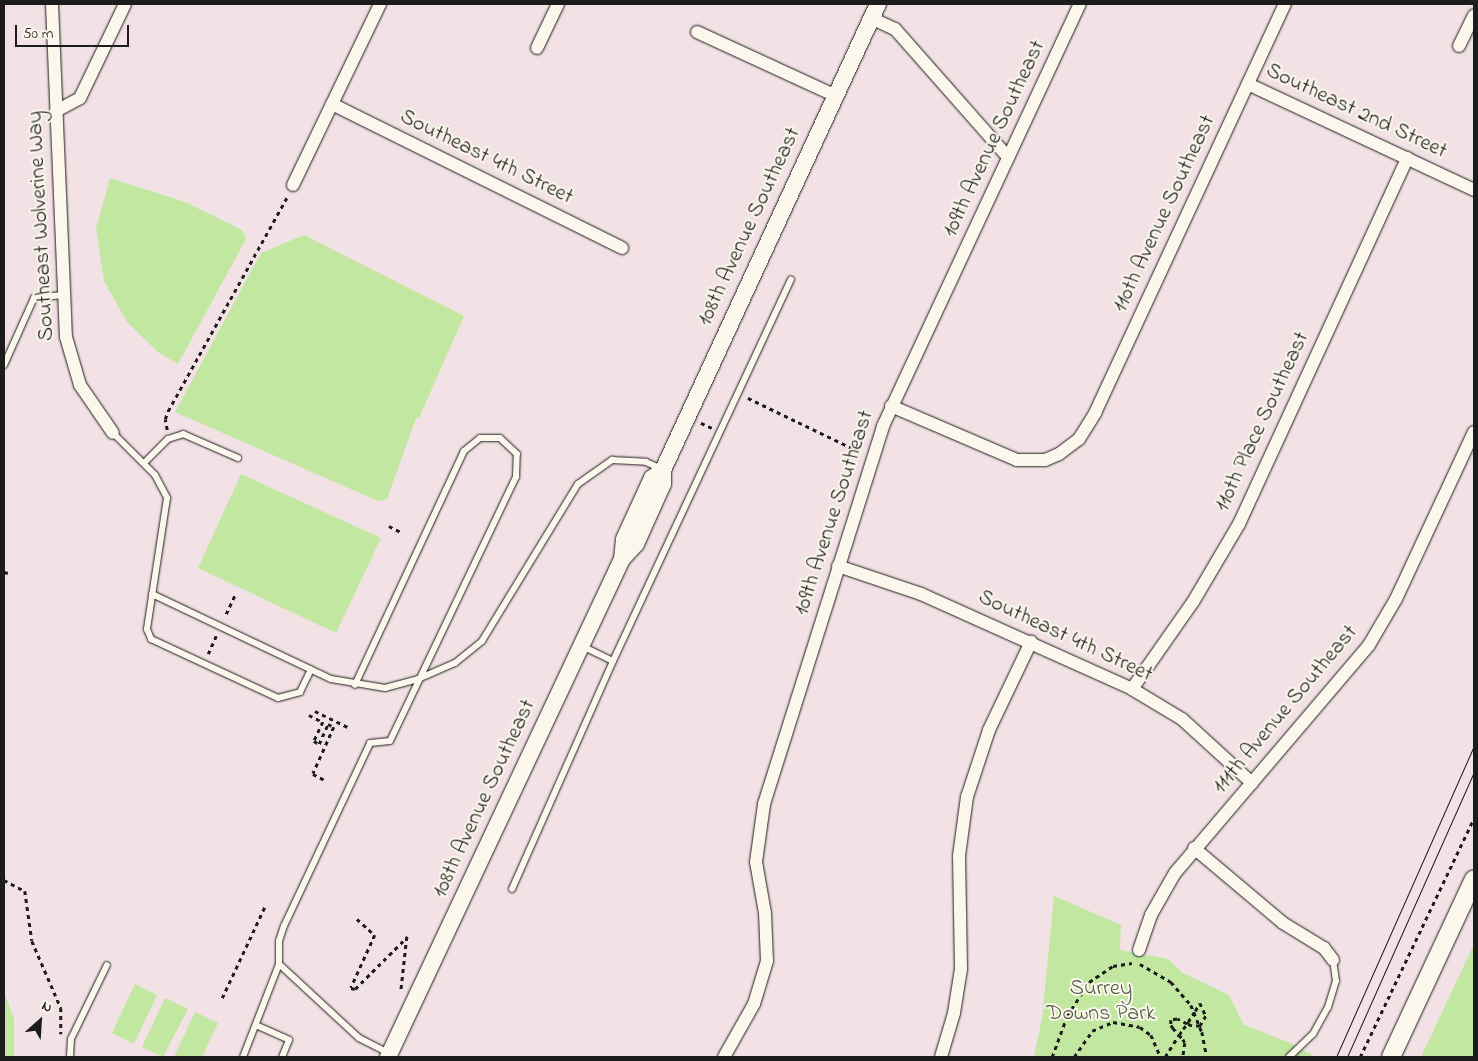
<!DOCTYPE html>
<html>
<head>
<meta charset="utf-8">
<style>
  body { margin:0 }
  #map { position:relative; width:1478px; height:1061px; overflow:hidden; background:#f3e2e5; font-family:"Indie Flower",sans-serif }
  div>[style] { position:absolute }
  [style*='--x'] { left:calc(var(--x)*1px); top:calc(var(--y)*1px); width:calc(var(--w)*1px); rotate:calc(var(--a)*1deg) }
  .green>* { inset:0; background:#c1e7a1 }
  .path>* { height:2.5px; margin-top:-1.25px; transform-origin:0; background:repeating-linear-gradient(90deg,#1c1c1c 0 4px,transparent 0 8px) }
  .roads { filter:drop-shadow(0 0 1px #1c1c1c) drop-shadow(0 0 1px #1c1c1c) }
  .service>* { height:6px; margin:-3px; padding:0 3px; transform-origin:3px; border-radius:3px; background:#fbf7ec }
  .minor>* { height:12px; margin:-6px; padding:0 6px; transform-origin:6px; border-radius:6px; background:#fbf7ec }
  .tertiary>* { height:16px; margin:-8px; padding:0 8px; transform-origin:8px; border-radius:8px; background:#fbf7ec }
  .secondary>* { height:18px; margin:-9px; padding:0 9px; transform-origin:9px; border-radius:9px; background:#fbf7ec }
  .tram>* { height:1px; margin:-0.5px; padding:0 0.5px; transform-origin:0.5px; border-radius:0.5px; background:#1c1c1c }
  span { translate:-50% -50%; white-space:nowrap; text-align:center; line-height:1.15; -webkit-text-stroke:4px #fbf7ec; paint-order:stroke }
  .street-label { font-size:22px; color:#1c1c1c }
  .park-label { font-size:22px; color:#4e5944 }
  .frame { position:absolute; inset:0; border:5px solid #1c1c1c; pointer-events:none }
  .north { position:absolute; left:15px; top:996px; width:50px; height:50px; -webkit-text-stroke:4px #fbf7ec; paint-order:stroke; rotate:26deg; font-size:14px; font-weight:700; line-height:20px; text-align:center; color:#1c1c1c }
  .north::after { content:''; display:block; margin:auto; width:18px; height:22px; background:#1c1c1c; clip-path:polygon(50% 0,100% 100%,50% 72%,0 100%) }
  .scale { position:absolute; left:15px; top:25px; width:114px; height:22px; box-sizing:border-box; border:2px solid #1c1c1c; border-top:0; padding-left:6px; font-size:15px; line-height:18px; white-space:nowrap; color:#1c1c1c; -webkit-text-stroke:4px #fbf7ec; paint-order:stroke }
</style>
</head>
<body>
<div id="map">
  <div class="green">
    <div style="clip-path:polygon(110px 178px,185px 202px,242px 230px,246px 239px,178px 364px,158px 352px,127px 322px,104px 281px,96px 228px)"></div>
    <div style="clip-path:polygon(304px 235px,464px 316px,419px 418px,416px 418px,387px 499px,378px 501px,175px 412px,261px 253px)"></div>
    <div style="clip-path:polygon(241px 474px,381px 538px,336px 633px,198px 568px)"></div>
    <div style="clip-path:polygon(1054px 896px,1121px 925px,1120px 950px,1168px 959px,1183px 973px,1229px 995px,1244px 1025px,1288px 1042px,1316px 1057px,1034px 1057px,1042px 1018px)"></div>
    <div style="clip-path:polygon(1474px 944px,1474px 1057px,1421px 1057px)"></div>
    <div style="clip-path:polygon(135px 984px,157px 995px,134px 1044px,112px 1033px)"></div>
    <div style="clip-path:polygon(4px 992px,14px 1019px,14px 1057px,4px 1057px)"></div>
    <div style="clip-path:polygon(165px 998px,188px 1009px,163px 1057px,142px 1047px)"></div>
    <div style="clip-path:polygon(195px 1012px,218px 1023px,202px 1057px,174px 1057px)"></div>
  </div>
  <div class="path">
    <div style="--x:748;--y:398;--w:124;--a:25.7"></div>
    <div style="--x:701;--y:423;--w:12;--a:24"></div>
    <div style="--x:167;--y:430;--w:11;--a:-100"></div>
    <div style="--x:165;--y:419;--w:9;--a:-69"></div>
    <div style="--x:168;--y:411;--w:245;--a:-60.9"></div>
    <div style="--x:389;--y:526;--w:13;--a:27"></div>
    <div style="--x:4;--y:572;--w:4;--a:14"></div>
    <div style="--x:226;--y:614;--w:23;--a:-65"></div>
    <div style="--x:208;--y:654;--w:20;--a:-66"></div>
    <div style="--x:315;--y:711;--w:39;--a:26"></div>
    <div style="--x:309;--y:715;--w:16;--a:27"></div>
    <div style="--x:323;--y:722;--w:21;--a:115"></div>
    <div style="--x:314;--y:741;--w:6;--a:31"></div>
    <div style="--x:319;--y:744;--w:22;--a:-66"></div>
    <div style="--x:328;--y:724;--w:7;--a:27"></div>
    <div style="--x:334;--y:727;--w:51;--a:114.1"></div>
    <div style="--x:313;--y:774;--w:13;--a:27"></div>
    <div style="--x:4;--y:880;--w:24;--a:28"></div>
    <div style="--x:25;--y:891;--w:50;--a:82"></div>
    <div style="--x:32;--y:941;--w:73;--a:66.6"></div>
    <div style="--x:61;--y:1008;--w:26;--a:90"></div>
    <div style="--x:357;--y:919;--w:24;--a:42"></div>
    <div style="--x:375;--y:935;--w:58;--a:114.4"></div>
    <div style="--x:351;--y:988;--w:4;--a:14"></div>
    <div style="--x:355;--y:989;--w:74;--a:-45"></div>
    <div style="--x:407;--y:937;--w:54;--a:96.3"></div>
    <div style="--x:1140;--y:964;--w:36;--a:30"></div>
    <div style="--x:1171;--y:982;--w:30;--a:49"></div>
    <div style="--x:1191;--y:1005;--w:29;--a:68"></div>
    <div style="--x:1202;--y:1032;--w:25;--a:79"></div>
    <div style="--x:222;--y:998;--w:102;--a:-64.9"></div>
    <div style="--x:1052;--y:1057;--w:44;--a:-69.9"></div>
    <div style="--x:1067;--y:1016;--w:40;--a:-57.1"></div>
    <div style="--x:1089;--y:982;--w:29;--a:-34"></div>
    <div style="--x:1113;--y:966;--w:19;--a:-9"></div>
    <div style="--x:1074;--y:1057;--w:32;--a:-55"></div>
    <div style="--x:1092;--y:1031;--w:23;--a:-23"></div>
    <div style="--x:1113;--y:1022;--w:27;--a:10"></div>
    <div style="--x:1140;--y:1027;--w:14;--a:36"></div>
    <div style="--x:1151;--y:1035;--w:24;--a:66"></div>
    <div style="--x:1165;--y:1057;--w:26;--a:-58"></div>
    <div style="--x:1179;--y:1035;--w:7;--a:-56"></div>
    <div style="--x:1183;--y:1029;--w:6;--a:-51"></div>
    <div style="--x:1187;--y:1024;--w:2;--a:-63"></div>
    <div style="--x:1188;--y:1022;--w:13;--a:-58"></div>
    <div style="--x:1195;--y:1011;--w:9;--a:-58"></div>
    <div style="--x:1200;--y:1003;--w:14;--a:65"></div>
    <div style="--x:1206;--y:1016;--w:12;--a:121"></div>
    <div style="--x:1200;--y:1026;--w:8;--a:180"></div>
    <div style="--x:1192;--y:1026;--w:5;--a:-158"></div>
    <div style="--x:1187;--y:1024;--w:11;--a:-153"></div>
    <div style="--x:1177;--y:1019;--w:6;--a:171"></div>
    <div style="--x:1171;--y:1020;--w:5;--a:90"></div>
    <div style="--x:1171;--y:1025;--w:4;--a:56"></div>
    <div style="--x:1173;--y:1028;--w:9;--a:49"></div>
    <div style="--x:1179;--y:1035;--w:6;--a:45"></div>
    <div style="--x:1183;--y:1039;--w:4;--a:63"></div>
    <div style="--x:1185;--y:1043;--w:14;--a:98"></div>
    <div style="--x:1360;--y:1057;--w:265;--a:-64.5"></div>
  </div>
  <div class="roads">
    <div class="service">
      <div style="--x:4;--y:365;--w:73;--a:-65.9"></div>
      <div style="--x:34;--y:298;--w:29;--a:-6"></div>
      <div style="--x:113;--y:433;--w:59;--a:45"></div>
      <div style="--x:155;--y:475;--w:26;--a:62"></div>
      <div style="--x:167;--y:498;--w:133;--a:98.7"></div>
      <div style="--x:147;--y:629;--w:11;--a:68"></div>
      <div style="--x:151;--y:639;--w:140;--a:24.9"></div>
      <div style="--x:278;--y:698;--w:23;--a:-15"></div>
      <div style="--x:300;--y:692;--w:25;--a:-64"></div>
      <div style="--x:144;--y:463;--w:34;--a:-45"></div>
      <div style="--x:168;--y:439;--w:16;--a:-18"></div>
      <div style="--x:183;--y:434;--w:60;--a:23.6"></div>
      <div style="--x:152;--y:594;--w:198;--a:25.4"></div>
      <div style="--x:331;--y:679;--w:55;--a:9.5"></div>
      <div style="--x:385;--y:688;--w:34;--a:-15"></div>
      <div style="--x:418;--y:679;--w:40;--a:-23.4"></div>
      <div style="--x:455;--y:663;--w:35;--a:-39"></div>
      <div style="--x:482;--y:641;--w:184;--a:-58.6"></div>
      <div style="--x:578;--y:484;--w:42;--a:-35.2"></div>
      <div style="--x:612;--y:460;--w:34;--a:3"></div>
      <div style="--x:646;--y:462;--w:17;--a:24"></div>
      <div style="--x:582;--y:646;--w:34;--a:26"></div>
      <div style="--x:613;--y:661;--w:421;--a:-65"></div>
      <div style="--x:512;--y:889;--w:249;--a:-66.1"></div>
      <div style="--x:279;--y:964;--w:109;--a:42.8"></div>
      <div style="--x:359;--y:1038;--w:34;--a:27"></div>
      <div style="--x:258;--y:1026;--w:34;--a:24"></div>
      <div style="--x:289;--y:1040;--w:18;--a:112"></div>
      <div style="--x:70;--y:1057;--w:18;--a:-87"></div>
      <div style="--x:71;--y:1039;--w:82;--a:-64.1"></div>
      <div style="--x:243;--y:1057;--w:100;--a:-68.8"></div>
      <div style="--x:279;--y:964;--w:23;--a:-90"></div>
      <div style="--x:279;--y:941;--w:16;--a:-72"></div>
      <div style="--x:284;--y:926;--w:202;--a:-64.8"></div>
      <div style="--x:370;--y:743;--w:20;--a:-6"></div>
      <div style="--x:390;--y:741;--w:293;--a:-64.5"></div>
      <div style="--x:516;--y:477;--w:23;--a:-88"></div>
      <div style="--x:517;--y:454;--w:23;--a:-137"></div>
      <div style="--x:500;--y:438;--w:20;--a:180"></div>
      <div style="--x:480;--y:438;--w:21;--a:141"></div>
      <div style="--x:464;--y:451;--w:258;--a:115"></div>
      <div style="--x:1289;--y:1057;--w:33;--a:-44"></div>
      <div style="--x:1313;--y:1034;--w:31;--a:-61"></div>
      <div style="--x:1328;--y:1007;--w:27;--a:-73"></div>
      <div style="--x:1336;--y:981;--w:21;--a:-98"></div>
    </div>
    <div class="minor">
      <div style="--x:52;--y:4;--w:333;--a:87.6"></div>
      <div style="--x:66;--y:337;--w:50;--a:73.7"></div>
      <div style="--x:80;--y:385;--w:58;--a:55.5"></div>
      <div style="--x:871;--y:18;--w:26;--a:25"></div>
      <div style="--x:895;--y:29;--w:171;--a:48.6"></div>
      <div style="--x:697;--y:32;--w:153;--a:24.7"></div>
      <div style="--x:1459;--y:46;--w:34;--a:-64"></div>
      <div style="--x:537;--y:48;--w:49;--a:-64.5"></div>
      <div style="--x:1248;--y:84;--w:250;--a:25.1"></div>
      <div style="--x:332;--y:104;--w:324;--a:26.4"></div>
      <div style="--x:56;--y:111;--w:27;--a:-28"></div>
      <div style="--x:80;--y:98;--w:104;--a:-64.4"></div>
      <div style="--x:293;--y:185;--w:201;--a:-64.3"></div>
      <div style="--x:891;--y:406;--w:137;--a:23.2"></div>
      <div style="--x:1017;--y:460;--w:28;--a:0"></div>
      <div style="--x:1045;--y:460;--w:15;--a:-23"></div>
      <div style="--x:1059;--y:454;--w:25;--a:-37"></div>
      <div style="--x:1079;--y:439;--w:31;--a:-58"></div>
      <div style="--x:1095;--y:413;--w:451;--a:-65.1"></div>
      <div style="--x:838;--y:566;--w:88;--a:18.6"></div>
      <div style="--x:921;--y:594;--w:231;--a:24.2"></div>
      <div style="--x:1132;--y:689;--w:58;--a:31"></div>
      <div style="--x:1182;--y:719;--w:95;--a:42.4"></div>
      <div style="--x:1132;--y:689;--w:106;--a:-55"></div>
      <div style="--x:1193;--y:602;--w:91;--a:-59.5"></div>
      <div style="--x:1239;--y:524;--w:403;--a:-65.3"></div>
      <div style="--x:1194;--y:848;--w:116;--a:40.1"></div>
      <div style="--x:1283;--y:923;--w:48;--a:31.4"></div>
      <div style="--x:1324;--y:948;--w:15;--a:53"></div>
      <div style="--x:1139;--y:950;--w:37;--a:-71"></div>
      <div style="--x:1151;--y:915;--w:48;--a:-60.3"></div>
      <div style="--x:1175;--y:873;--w:299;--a:-49.6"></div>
      <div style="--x:1369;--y:645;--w:53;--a:-59.6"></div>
      <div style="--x:1396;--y:599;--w:184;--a:-65"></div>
      <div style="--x:724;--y:1057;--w:61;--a:-60.5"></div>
      <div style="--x:754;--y:1004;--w:45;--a:-73.2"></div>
      <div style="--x:767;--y:961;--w:48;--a:-92.4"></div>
      <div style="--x:765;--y:913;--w:52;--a:-100"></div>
      <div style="--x:756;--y:862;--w:59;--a:-82.1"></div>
      <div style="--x:764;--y:804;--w:396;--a:-72.5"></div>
      <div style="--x:883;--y:426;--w:466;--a:-65"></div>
      <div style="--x:941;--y:1057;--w:46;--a:-73.5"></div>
      <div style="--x:954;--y:1013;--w:45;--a:-81"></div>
      <div style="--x:961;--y:969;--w:113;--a:-91"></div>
      <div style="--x:959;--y:856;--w:60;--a:-82.3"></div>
      <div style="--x:967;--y:797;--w:71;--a:-71.8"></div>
      <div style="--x:989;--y:730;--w:98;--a:-64.5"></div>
    </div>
    <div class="tertiary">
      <div style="--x:622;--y:559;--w:21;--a:-47"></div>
      <div style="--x:636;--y:544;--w:66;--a:-65.8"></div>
      <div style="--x:663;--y:484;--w:14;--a:-90"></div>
      <div style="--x:388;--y:1057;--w:550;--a:-64.83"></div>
      <div style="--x:622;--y:559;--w:20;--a:-84"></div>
      <div style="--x:624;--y:539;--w:67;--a:-65.3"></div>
      <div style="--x:652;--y:478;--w:14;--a:-36"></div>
      <div style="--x:663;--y:470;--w:513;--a:-65.23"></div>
    </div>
    <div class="secondary">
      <div style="--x:1391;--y:1057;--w:196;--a:-65"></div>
    </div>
  </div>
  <div class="tram">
    <div style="--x:1336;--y:1057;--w:341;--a:-66.1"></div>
    <div style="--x:1347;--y:1057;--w:312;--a:-66"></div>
  </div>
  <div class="street-label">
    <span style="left:1356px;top:112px;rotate:25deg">Southeast 2nd Street</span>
    <span style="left:995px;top:139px;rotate:-65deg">109th Avenue Southeast</span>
    <span style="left:486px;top:158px;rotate:26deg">Southeast 4th Street</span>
    <span style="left:1165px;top:214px;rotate:-65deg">110th Avenue Southeast</span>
    <span style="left:42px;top:226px;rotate:-93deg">Southeast Wolverine Way</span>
    <span style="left:750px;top:227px;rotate:-65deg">108th Avenue Southeast</span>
    <span style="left:1263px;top:422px;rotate:-65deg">110th Place Southeast</span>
    <span style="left:835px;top:513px;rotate:-72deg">109th Avenue Southeast</span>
    <span style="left:1065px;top:637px;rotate:25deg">Southeast 4th Street</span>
    <span style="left:1286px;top:710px;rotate:-50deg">111th Avenue Southeast</span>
    <span style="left:485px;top:799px;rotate:-65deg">108th Avenue Southeast</span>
  </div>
  <div class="park-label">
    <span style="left:1101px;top:1002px">Surrey<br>Downs Park</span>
  </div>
  <div class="frame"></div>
  <div class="north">N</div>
  <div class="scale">50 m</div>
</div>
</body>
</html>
